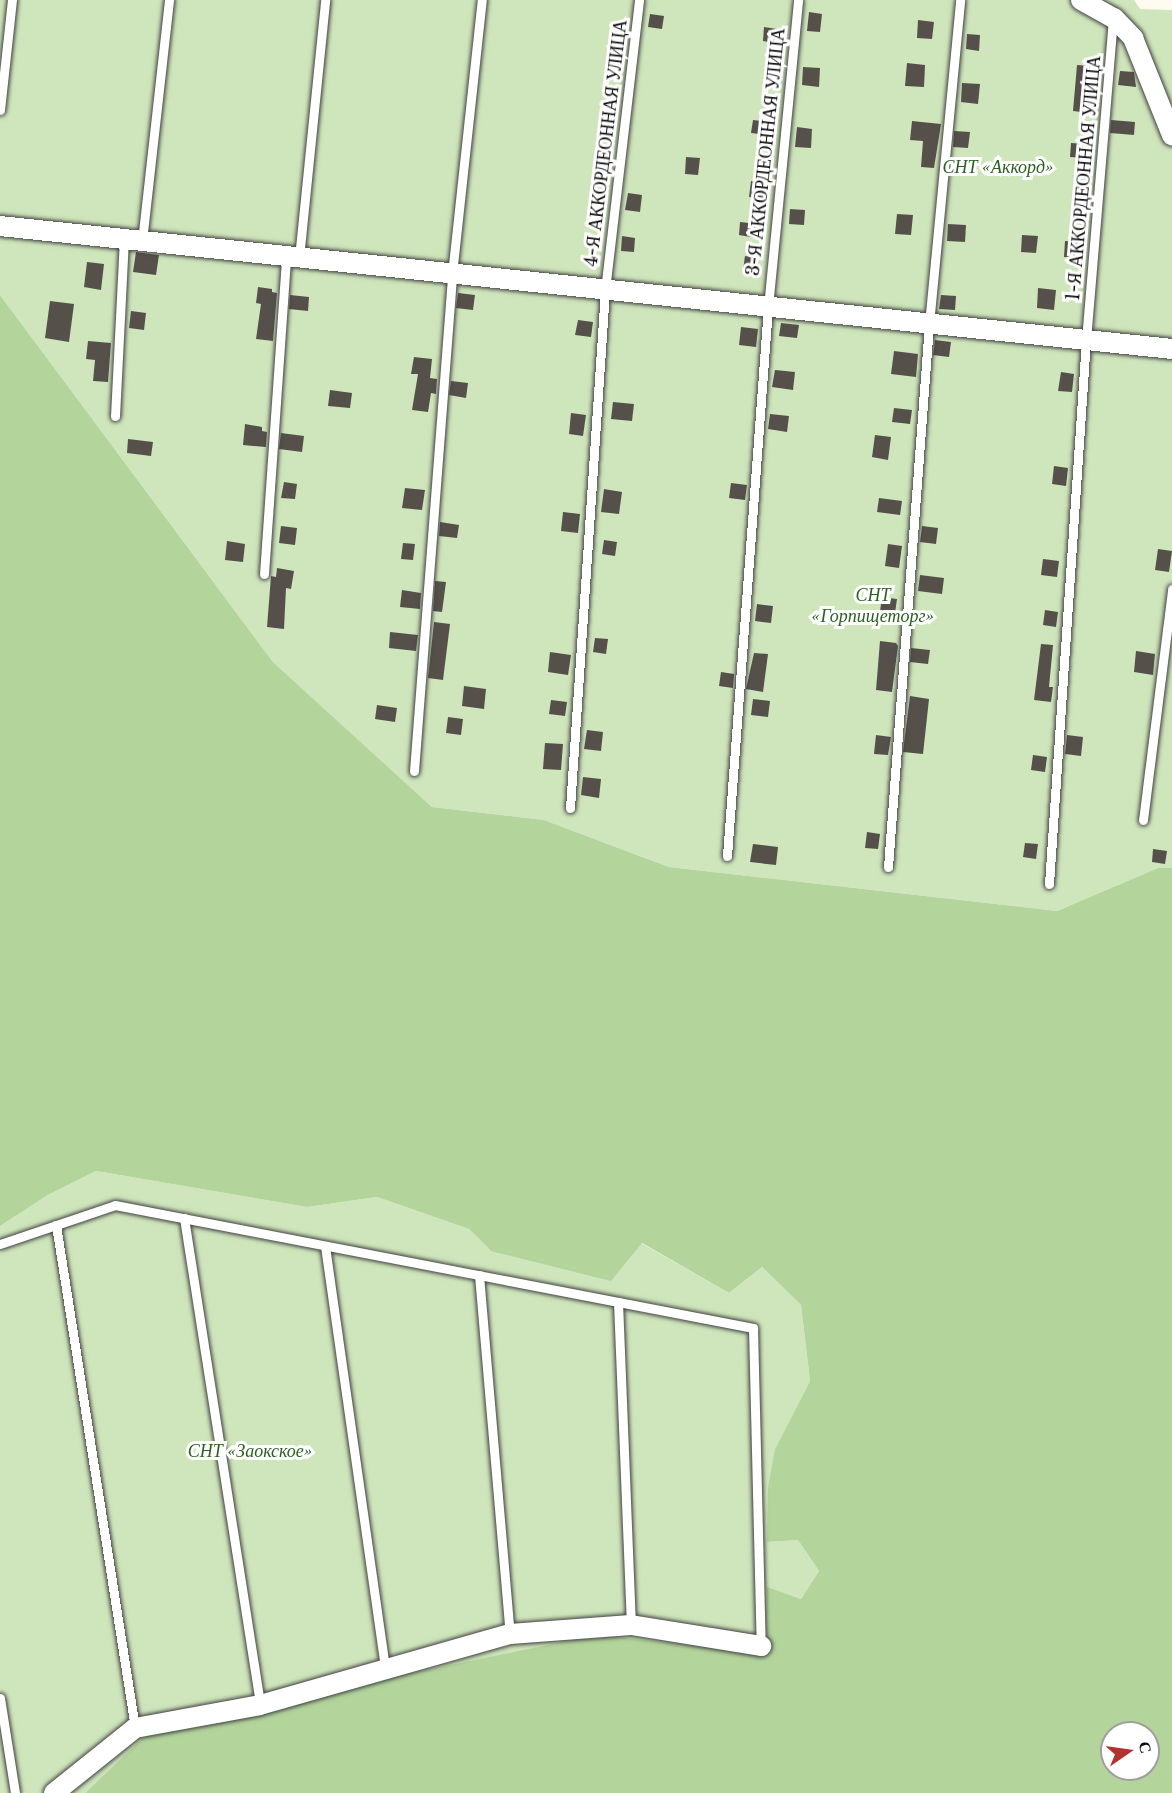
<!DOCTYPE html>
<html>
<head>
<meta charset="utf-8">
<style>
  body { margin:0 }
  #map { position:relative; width:1172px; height:1793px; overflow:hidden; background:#fefcf0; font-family:"Libre Baskerville",serif }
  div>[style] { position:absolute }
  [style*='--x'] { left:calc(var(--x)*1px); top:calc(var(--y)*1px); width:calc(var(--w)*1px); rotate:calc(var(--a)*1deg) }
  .green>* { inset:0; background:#cfe6bc }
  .forest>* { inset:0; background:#b3d59c }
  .building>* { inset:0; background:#56504b }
  .roads { filter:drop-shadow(0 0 2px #414141) drop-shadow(0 0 2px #414141) }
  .service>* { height:9px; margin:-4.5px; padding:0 4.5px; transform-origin:4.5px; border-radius:4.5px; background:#fff }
  .minor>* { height:20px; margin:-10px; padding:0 10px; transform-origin:10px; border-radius:10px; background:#fff }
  span { translate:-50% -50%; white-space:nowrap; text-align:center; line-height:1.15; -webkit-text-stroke:6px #fff; paint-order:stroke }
  .street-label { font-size:18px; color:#0e0e0e }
  .park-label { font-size:18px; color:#2c6123; font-style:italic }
  .north { position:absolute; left:1100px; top:1721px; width:60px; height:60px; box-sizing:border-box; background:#fff; border:2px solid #9f9f9f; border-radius:50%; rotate:77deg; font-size:16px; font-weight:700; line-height:24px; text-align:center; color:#0e0e0e }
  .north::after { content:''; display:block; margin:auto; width:21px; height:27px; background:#b33130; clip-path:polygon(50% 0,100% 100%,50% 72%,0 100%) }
</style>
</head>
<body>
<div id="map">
  <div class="green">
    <div style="clip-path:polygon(0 0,1134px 0,1140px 9px,1172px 10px,1172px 868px,1158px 868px,1057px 911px,669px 867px,544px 820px,432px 807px,273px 662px,0 295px)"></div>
    <div style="clip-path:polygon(96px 1171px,307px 1207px,377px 1197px,469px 1229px,491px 1251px,641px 1243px,729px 1293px,762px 1267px,801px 1305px,810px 1381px,775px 1449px,767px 1542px,798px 1540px,819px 1571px,801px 1599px,768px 1588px,766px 1653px,155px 1726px,85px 1793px,0 1793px,0 1226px,48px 1195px)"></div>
  </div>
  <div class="forest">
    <div style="clip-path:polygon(evenodd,0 295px,273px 662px,432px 807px,544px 820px,669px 867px,1057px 911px,1158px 868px,1172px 868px,1172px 1793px,85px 1793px,155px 1726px,596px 1635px,766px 1653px,767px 1587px,801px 1599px,819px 1571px,798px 1540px,767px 1542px,768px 1488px,775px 1449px,810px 1381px,801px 1305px,762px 1267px,729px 1293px,642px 1243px,611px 1281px,491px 1251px,469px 1229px,377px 1197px,307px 1207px,96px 1171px,48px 1195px,0 1226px,0 295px,1112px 1733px,1148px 1733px,1148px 1769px,1112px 1769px,1112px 1733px)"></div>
  </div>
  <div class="building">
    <div style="clip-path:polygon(809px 12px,822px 14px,820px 32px,807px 31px)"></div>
    <div style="clip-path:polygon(650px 14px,664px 16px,662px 29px,648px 27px)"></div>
    <div style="clip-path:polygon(918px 20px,934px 22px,932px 39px,917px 38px)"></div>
    <div style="clip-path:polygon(764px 27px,777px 29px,775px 43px,763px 41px)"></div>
    <div style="clip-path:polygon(967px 34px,980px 35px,979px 51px,966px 49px)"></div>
    <div style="clip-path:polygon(907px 63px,925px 65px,924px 87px,905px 86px)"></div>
    <div style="clip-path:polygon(1077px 65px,1090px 66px,1088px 98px,1091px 98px,1090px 113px,1073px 111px)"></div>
    <div style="clip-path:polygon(803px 67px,820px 68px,819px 87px,802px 85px)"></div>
    <div style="clip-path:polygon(1120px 71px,1134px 72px,1136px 87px,1118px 85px)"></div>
    <div style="clip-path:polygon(962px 83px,980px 84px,978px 104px,961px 102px)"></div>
    <div style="clip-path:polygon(753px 120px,771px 122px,769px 135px,751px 133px)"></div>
    <div style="clip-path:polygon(1111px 120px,1135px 122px,1134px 135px,1110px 133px)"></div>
    <div style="clip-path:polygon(912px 121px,941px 124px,934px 168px,921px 167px,923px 141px,910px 140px)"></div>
    <div style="clip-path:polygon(797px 127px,812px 129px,811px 148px,795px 147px)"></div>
    <div style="clip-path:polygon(954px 131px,970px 132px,968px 148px,953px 147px)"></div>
    <div style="clip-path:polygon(1071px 143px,1085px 144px,1084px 158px,1070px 157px)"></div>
    <div style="clip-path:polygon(686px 157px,700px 158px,698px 175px,685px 174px)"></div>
    <div style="clip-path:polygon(751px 181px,766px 183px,764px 199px,749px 197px)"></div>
    <div style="clip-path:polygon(628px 193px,642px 195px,640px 212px,625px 210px)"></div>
    <div style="clip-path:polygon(790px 209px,805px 210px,804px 225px,789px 224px)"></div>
    <div style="clip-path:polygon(897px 214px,913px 215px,911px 235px,895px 234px)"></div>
    <div style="clip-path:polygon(740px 222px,758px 224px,756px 238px,739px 235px)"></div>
    <div style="clip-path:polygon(948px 224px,966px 225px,965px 242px,947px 241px)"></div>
    <div style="clip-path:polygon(1022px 235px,1038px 236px,1036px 253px,1021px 252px)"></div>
    <div style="clip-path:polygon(622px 236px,635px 238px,634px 252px,621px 251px)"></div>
    <div style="clip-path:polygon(1065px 241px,1080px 242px,1078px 258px,1064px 257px)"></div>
    <div style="clip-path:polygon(136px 252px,159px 255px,156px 275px,133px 272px)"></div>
    <div style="clip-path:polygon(745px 256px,758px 258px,757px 271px,743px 270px)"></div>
    <div style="clip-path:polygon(87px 262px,104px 264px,101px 290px,84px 287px)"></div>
    <div style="clip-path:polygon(258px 287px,272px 289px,272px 292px,277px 293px,273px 341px,256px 339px,261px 304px,256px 303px)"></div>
    <div style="clip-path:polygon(1038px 288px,1056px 290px,1054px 310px,1037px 308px)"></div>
    <div style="clip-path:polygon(458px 293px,475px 295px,473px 310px,456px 308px)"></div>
    <div style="clip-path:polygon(290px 295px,309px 297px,308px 311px,289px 309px)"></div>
    <div style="clip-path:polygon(941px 295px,956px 296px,955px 310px,939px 309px)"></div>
    <div style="clip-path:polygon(50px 301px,74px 304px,69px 342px,45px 338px)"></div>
    <div style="clip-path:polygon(131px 311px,146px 313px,144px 330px,129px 328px)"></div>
    <div style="clip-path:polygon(578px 320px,593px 322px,591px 337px,575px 335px)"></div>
    <div style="clip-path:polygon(781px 323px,799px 325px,797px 338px,779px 336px)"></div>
    <div style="clip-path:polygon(741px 327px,758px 329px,756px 347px,739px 345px)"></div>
    <div style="clip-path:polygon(935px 340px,951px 342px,949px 357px,933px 355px)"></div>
    <div style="clip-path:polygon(88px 341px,111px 343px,108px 382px,93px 381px,95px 360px,86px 359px)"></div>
    <div style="clip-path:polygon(894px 351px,918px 354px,916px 377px,891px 374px)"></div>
    <div style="clip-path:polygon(414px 357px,432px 359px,430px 378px,437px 379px,436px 394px,431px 393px,428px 412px,412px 410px,418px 374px,411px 374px)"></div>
    <div style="clip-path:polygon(775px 370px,795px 372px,793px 390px,772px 387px)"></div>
    <div style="clip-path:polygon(1061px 372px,1074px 374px,1072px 392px,1058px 391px)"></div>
    <div style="clip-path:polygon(451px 381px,468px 383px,466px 398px,449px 395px)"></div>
    <div style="clip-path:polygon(330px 390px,352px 393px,350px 408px,328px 406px)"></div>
    <div style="clip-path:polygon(613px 402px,634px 404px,632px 421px,611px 419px)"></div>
    <div style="clip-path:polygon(894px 408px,912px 410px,910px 424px,892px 422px)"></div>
    <div style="clip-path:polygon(571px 413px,586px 415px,583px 436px,569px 434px)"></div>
    <div style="clip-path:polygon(770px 414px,789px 416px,787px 432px,768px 429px)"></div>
    <div style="clip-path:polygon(245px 424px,262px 427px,262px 431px,267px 432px,266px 447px,243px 445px)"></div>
    <div style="clip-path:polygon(281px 433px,304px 436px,302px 452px,279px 449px)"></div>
    <div style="clip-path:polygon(875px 435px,891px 437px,888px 460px,872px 457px)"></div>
    <div style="clip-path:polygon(128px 439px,153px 442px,151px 456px,127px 453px)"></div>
    <div style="clip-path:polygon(1054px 466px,1068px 468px,1066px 486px,1052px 484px)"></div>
    <div style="clip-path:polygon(284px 482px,297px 484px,295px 499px,281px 498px)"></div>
    <div style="clip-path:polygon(731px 483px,747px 485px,745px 500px,729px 498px)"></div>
    <div style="clip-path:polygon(405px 488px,425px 490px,422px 510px,402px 508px)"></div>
    <div style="clip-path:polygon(604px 489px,622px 492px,619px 514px,601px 512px)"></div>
    <div style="clip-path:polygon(879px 498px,902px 501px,900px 515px,877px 512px)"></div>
    <div style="clip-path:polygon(563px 512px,580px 514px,578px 533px,561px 531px)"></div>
    <div style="clip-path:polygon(440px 522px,459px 525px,457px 538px,439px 536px)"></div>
    <div style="clip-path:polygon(281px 526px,297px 528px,295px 545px,279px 543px)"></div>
    <div style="clip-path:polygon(922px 526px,938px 528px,936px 544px,920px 542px)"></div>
    <div style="clip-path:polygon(604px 540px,617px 542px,615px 556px,602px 554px)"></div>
    <div style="clip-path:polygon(227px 541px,245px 544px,243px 562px,225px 560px)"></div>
    <div style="clip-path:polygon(403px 543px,415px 544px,413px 560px,401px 559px)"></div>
    <div style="clip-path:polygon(888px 544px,902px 546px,899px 568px,885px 566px)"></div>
    <div style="clip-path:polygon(1158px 549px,1172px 551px,1169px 572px,1155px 570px)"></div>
    <div style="clip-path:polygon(1043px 559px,1059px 561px,1057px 577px,1041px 575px)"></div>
    <div style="clip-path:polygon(277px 568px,294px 571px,291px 589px,286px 588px,284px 629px,267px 627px,271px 576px,276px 577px)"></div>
    <div style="clip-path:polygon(920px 575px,944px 578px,942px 594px,918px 591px)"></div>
    <div style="clip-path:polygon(435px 581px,446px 582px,442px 612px,433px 611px)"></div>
    <div style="clip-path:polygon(402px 590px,421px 593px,420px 609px,400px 607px)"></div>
    <div style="clip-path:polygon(882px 597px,897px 599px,895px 613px,880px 611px)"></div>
    <div style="clip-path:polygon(757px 604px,773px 606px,771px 623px,755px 621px)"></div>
    <div style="clip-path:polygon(1045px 610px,1058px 612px,1056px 627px,1043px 625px)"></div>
    <div style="clip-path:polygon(434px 622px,450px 624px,443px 680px,428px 678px)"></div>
    <div style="clip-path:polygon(390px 632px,418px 635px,416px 651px,389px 648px)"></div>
    <div style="clip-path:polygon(595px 638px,608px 639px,606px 654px,593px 652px)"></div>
    <div style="clip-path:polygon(880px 641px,896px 643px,898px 646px,892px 692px,876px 690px)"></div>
    <div style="clip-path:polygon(1041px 644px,1053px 645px,1049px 687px,1053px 687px,1051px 702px,1034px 700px)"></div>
    <div style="clip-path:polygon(911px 648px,930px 650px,928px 664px,910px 662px)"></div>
    <div style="clip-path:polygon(1136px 651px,1155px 654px,1153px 675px,1134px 672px)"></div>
    <div style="clip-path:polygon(550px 652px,571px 655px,568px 675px,548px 672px)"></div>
    <div style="clip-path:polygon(754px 653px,768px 654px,763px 692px,746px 689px)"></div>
    <div style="clip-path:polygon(721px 672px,734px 674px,733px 688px,719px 686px)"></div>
    <div style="clip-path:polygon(464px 686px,486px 689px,484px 709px,462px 706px)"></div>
    <div style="clip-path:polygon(910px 696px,929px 699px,923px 754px,903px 752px)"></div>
    <div style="clip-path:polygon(753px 699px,770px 701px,768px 717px,751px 715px)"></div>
    <div style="clip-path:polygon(551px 700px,567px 702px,565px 716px,549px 714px)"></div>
    <div style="clip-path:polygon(377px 705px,397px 708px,395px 722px,375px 719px)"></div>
    <div style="clip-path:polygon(448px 717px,463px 719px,461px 735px,446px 733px)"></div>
    <div style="clip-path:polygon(587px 730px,603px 732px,601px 751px,584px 749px)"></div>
    <div style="clip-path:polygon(876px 735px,891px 737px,888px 755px,874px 754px)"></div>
    <div style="clip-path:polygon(1067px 735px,1083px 737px,1081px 756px,1065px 754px)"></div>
    <div style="clip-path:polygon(545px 743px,563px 744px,561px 770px,543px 769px)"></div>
    <div style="clip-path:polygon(1033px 755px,1047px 757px,1045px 772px,1031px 770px)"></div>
    <div style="clip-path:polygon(583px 777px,601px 779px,599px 798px,581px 795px)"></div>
    <div style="clip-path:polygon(867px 832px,880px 834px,878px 849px,865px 848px)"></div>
    <div style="clip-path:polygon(1025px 843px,1038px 844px,1036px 859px,1023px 857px)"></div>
    <div style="clip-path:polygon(753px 844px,778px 847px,776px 865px,750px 862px)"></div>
    <div style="clip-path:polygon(1153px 849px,1167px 851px,1165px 864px,1152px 862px)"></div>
  </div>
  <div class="roads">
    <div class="service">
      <div style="--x:0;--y:110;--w:111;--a:-83.8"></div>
      <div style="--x:142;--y:241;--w:243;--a:-83.6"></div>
      <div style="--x:299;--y:258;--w:259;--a:-84.2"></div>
      <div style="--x:115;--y:416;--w:176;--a:-87.1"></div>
      <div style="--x:264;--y:574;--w:318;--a:-86"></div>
      <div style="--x:414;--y:771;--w:498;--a:-85.6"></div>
      <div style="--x:452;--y:274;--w:276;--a:-83.8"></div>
      <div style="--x:570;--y:808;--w:519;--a:-86.13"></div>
      <div style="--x:605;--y:290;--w:292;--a:-83.3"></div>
      <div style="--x:1143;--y:820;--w:233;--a:-82.8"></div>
      <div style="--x:727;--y:856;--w:551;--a:-85.73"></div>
      <div style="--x:768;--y:307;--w:308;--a:-84.4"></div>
      <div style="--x:888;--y:867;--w:545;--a:-85.68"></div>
      <div style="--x:929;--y:324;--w:325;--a:-84.5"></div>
      <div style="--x:1049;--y:884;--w:545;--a:-86.11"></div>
      <div style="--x:1086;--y:340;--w:321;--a:-85.2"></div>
      <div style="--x:184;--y:1218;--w:493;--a:81.1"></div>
      <div style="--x:56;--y:1225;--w:509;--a:81.07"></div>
      <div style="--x:0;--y:1244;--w:121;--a:-18.7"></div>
      <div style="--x:115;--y:1205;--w:650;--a:10.91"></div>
      <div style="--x:753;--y:1328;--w:318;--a:88.6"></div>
      <div style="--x:325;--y:1246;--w:428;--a:81.9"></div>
      <div style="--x:479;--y:1275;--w:360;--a:85.1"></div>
      <div style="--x:618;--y:1302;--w:323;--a:87.7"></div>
      <div style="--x:0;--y:1698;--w:96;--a:81"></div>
    </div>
    <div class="minor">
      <div style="--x:1081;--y:0;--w:38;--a:29"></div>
      <div style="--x:1114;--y:18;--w:28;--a:46"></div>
      <div style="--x:1133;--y:38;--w:105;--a:68.1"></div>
      <div style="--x:0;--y:226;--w:1178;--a:5.99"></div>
      <div style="--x:54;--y:1793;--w:104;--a:-38.7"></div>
      <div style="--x:135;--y:1728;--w:127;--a:-10.4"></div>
      <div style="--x:260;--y:1705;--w:260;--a:-15.9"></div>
      <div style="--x:510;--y:1634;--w:121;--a:-4.3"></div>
      <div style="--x:631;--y:1625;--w:132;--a:9.2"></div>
    </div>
  </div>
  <div class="street-label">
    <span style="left:606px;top:143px;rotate:-83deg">4-Я АККОРДЕОННАЯ УЛИЦА</span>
    <span style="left:766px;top:152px;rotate:-84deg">3-Я АККОРДЕОННАЯ УЛИЦА</span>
    <span style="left:1084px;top:178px;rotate:-85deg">1-Я АККОРДЕОННАЯ УЛИЦА</span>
  </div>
  <div class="park-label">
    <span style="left:998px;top:167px">СНТ «Аккорд»</span>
    <span style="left:873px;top:606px">СНТ<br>«Горпищеторг»</span>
    <span style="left:250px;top:1451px">СНТ «Заокское»</span>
  </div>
  <div class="north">С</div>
</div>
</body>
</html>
